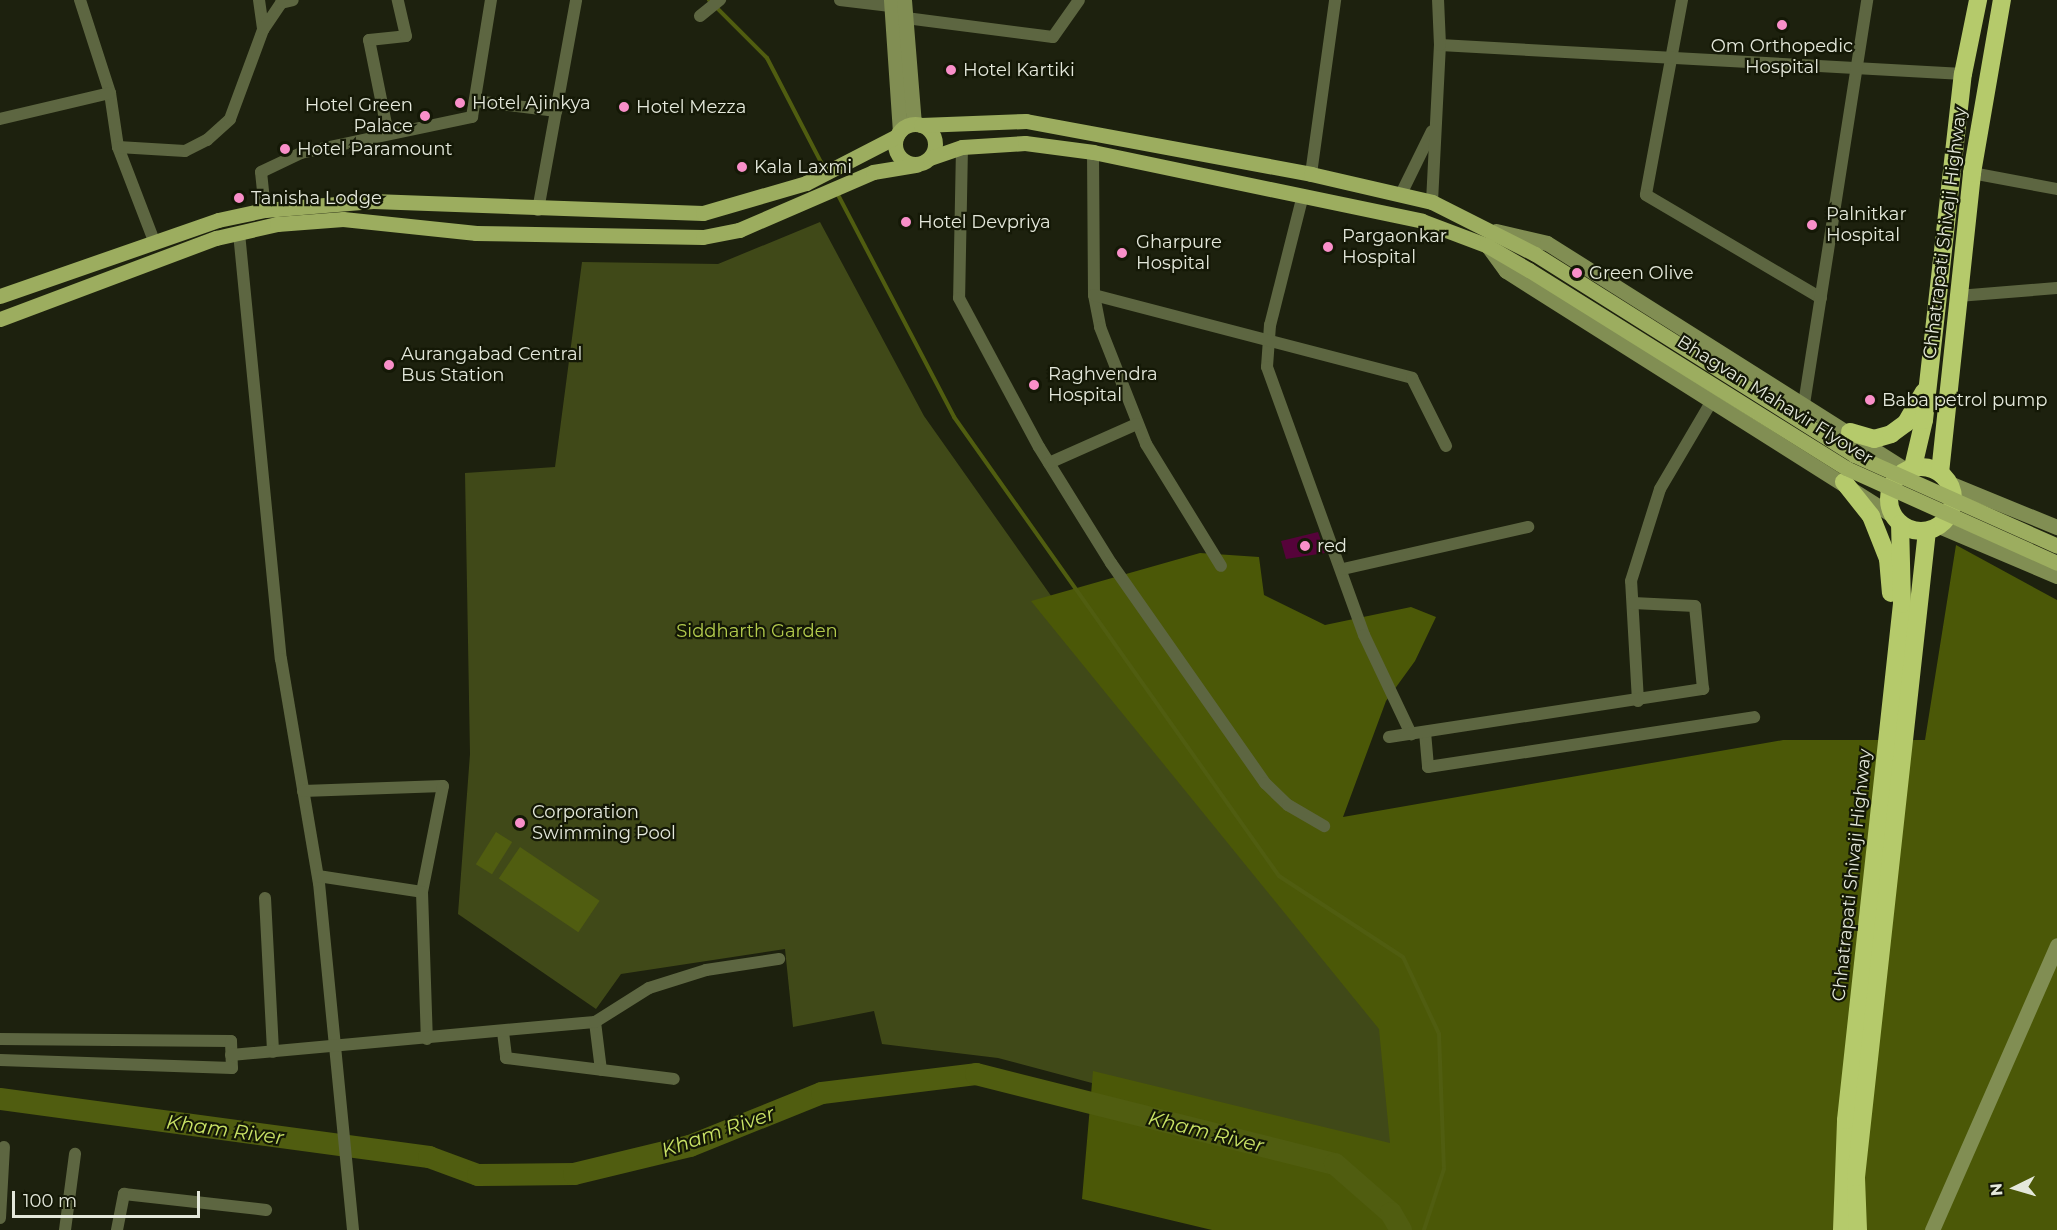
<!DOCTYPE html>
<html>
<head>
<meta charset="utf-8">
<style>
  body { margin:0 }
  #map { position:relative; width:2057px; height:1230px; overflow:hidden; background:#1d210e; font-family:Montserrat,sans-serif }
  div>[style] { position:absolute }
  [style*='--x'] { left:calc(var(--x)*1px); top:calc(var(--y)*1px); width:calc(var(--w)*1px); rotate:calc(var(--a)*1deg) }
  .green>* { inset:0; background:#404918 }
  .forest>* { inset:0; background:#4b5807 }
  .water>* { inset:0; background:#505d10; transform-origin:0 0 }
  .stream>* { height:4px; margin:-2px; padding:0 2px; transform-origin:2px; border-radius:2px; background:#505d10 }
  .river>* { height:22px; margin:-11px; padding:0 11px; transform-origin:11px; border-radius:11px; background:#505d10 }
  .building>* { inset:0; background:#56033a }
  .street>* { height:12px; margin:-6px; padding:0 6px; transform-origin:6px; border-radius:6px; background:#5d6641 }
  .secondary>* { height:15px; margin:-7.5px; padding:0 7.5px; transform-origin:7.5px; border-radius:7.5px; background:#818e53 }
  .primary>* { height:15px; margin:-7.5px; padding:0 7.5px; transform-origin:7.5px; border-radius:7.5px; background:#9cad5f }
  .primary>.ring { margin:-7.5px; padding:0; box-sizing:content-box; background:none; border:15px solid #9cad5f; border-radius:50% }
  .highway>* { height:18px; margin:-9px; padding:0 9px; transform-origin:9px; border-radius:9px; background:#b5ca6b }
  .highway>.ring { margin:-9px; padding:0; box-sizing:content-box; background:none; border:18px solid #b5ca6b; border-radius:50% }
  .primary-bridge>* { height:15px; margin:-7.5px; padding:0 7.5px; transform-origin:7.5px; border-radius:7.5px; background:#9cad5f }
  .dots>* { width:16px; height:16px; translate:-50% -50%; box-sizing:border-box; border:3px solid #141806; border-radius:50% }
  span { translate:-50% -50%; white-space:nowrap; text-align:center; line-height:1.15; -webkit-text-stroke:4.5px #141806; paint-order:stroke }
  .poi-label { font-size:18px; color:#e4e8db }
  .left { translate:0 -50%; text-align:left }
  .right { translate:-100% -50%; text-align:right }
  .street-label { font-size:18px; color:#e4e8db }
  .park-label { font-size:18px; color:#b3cb4d }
  .water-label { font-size:20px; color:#cae366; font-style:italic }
  .north { position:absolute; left:1985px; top:1158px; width:60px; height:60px; -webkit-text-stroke:4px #141806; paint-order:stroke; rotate:265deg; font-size:16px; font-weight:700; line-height:24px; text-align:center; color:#e4e8db }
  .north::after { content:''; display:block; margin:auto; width:21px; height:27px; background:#e4e8db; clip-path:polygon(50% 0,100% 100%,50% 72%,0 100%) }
  .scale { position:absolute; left:12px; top:1191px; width:188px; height:27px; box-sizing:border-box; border:3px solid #e4e8db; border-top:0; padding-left:8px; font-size:18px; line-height:21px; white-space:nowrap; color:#e4e8db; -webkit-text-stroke:4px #141806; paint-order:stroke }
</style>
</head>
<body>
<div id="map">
  <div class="green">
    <i style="clip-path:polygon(820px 222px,924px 416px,1143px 726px,1401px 1022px,1412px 1176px,1257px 1127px,998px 1058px,882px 1044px,874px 1011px,793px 1027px,785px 949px,621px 974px,596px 1009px,458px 914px,470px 754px,465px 473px,555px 467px,582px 262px,718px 264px)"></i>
  </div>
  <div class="forest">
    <i style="clip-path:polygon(1956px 545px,2057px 600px,2057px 1230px,1212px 1230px,1082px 1199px,1093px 1071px,1390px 1143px,1379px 1029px,1031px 601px,1200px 553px,1259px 557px,1264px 595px,1325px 625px,1411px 607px,1436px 617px,1415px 661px,1386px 701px,1343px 817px,1783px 740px,1925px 740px)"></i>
  </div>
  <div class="water">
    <i style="left:496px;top:832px;width:19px;height:38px;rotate:32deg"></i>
    <i style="left:520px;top:847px;width:96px;height:38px;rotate:34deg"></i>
  </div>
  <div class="stream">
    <i style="--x:709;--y:0;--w:82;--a:45"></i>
    <i style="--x:767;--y:58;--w:124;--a:62.6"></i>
    <i style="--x:836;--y:191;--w:255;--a:62.4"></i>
    <i style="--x:954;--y:417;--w:562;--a:54.7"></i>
    <i style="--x:1279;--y:876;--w:148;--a:33.2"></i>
    <i style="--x:1403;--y:957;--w:85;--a:64.9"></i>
    <i style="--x:1439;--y:1034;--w:135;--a:87.9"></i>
    <i style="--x:1444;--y:1169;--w:64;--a:108.2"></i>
  </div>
  <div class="river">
    <i style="--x:0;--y:1099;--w:433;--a:7.7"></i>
    <i style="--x:429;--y:1157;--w:52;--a:20.2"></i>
    <i style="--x:478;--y:1175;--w:96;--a:-0.6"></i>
    <i style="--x:574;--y:1174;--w:119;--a:-13.6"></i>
    <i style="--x:690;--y:1146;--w:142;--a:-21.9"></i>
    <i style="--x:822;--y:1093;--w:155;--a:-7"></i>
    <i style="--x:976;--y:1074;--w:370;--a:14.1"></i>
    <i style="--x:1335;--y:1164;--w:74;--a:41.2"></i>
    <i style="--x:1391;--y:1213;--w:20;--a:60"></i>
  </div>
  <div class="building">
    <i style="clip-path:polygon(1318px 532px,1325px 553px,1286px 559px,1281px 541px)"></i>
  </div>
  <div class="street">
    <i style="--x:80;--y:0;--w:98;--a:72.1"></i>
    <i style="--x:110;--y:93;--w:55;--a:81.6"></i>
    <i style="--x:118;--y:147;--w:101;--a:69"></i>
    <i style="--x:259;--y:0;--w:30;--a:82"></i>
    <i style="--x:840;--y:0;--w:59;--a:6.8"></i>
    <i style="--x:1682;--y:0;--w:198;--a:100.5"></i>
    <i style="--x:1646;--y:195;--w:203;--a:30.5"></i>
    <i style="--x:700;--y:16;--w:26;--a:-39"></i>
    <i style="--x:906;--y:18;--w:148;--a:7.4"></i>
    <i style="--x:1053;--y:37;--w:45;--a:-54.9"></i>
    <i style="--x:1440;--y:45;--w:524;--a:3.17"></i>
    <i style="--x:475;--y:101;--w:82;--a:7"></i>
    <i style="--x:0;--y:119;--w:113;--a:-13.3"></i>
    <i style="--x:388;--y:134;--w:96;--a:-101.4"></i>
    <i style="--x:369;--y:40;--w:37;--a:-6"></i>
    <i style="--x:406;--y:36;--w:37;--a:-103"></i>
    <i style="--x:118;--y:147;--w:67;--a:3.4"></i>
    <i style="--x:185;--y:151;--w:25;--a:-27"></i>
    <i style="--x:207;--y:140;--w:31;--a:-42"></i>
    <i style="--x:230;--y:119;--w:95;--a:-69.7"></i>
    <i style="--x:263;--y:30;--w:32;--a:-56"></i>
    <i style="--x:281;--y:3;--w:12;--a:-14"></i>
    <i style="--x:962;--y:147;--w:151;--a:91.1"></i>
    <i style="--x:959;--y:298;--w:169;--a:61.8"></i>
    <i style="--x:1039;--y:447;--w:137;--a:58.2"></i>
    <i style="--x:1111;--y:563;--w:269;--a:55"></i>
    <i style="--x:1265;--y:783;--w:32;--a:44"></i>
    <i style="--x:1288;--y:805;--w:42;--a:30.3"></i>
    <i style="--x:1093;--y:152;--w:143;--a:89.6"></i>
    <i style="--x:1094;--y:295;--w:33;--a:79"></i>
    <i style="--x:1100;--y:327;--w:126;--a:68.5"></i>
    <i style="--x:1146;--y:444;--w:143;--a:58.4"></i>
    <i style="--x:1972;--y:173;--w:86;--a:10.7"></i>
    <i style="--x:1311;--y:174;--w:176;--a:-82.1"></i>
    <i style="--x:1401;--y:194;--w:70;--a:-63.8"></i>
    <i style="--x:1303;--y:195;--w:134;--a:104.2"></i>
    <i style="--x:1270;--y:325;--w:42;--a:94.1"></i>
    <i style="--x:1267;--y:367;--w:285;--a:70.1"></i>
    <i style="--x:1364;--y:635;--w:110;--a:64.6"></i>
    <i style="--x:1432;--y:202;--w:157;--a:-87.1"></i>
    <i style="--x:1440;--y:45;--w:45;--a:-92.5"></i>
    <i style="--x:265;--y:210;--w:38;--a:-96"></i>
    <i style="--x:261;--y:172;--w:44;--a:-25.4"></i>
    <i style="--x:301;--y:153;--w:175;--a:-11.9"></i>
    <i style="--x:472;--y:117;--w:119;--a:-80.8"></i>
    <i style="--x:538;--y:210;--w:213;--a:-79.7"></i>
    <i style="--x:239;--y:233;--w:428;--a:84.4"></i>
    <i style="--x:281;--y:659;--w:227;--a:80.4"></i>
    <i style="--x:319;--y:883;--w:349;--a:84.4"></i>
    <i style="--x:1094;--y:295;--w:329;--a:14.6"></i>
    <i style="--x:1412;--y:378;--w:76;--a:63.4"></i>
    <i style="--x:1958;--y:296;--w:99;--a:-4.6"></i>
    <i style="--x:1804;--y:404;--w:409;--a:-81.1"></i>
    <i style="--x:1049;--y:463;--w:96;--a:-23.9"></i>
    <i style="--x:1343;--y:569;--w:190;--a:-12.8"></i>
    <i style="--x:1638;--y:701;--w:120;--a:-93.3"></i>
    <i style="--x:1631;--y:581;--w:96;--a:-72.5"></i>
    <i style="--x:1660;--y:489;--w:104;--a:-59.5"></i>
    <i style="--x:1425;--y:732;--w:35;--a:85"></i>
    <i style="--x:1428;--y:767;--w:330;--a:-8.7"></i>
    <i style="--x:1389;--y:737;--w:318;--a:-8.7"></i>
    <i style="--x:1703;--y:689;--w:83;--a:-95.5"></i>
    <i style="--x:1695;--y:606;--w:62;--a:-177.2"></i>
    <i style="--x:303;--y:791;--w:140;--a:-2"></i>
    <i style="--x:443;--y:786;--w:108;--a:101.2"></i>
    <i style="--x:318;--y:876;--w:105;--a:8.7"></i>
    <i style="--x:422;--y:892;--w:147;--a:88.1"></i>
    <i style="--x:265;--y:898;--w:154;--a:87"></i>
    <i style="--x:595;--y:1022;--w:48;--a:82.9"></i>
    <i style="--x:503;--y:1032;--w:26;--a:83"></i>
    <i style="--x:506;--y:1058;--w:169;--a:7.1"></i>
    <i style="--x:0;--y:1039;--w:231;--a:0.5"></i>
    <i style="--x:231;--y:1041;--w:27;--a:88"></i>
    <i style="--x:232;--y:1068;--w:232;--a:-178"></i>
    <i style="--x:231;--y:1055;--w:365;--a:-5.2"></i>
    <i style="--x:595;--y:1022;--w:64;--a:-32.2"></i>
    <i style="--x:649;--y:988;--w:60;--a:-17.5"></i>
    <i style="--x:706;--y:970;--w:74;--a:-8.6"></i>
    <i style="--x:0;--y:1218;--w:71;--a:-86.8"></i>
    <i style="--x:65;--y:1230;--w:77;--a:-82.5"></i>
    <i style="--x:117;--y:1230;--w:37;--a:-79"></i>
    <i style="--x:124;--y:1194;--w:143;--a:6.4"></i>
  </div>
  <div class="secondary">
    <i style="--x:891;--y:0;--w:131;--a:86.1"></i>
    <i style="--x:904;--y:0;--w:124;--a:85.4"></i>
    <i style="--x:1496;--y:231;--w:52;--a:13.2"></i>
    <i style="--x:1547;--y:243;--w:425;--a:32.3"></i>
    <i style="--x:1487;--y:245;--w:32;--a:54"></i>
    <i style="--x:1506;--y:271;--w:457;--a:32.3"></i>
    <i style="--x:1949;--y:483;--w:117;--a:22.2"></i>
    <i style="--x:1939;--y:526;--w:128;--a:23"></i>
    <i style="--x:1932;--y:1230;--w:311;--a:-66.3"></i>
  </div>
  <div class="primary">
    <i class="ring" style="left:895px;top:124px;width:25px;height:25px"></i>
    <i style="--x:921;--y:125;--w:105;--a:-2.2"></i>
    <i style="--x:1026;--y:121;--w:290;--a:10.5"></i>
    <i style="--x:1311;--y:174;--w:124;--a:13"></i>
    <i style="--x:1432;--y:202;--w:115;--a:26.8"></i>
    <i style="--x:930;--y:158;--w:34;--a:-19"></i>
    <i style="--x:962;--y:147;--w:63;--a:-3.6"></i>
    <i style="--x:1025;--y:143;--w:69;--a:7.5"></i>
    <i style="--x:1093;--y:152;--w:336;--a:11.8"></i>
    <i style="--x:1422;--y:221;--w:68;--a:20.6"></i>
    <i style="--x:1486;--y:245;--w:50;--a:30.2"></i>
    <i style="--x:0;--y:296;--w:231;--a:-19.2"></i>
    <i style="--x:218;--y:220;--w:48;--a:-12"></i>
    <i style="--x:265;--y:210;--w:108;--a:-4.8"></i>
    <i style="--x:373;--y:201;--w:330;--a:2.1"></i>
    <i style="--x:703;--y:213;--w:107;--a:-16.2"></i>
    <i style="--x:806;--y:183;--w:102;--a:-27.3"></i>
    <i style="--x:0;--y:319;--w:231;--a:-20.6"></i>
    <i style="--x:216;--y:238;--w:63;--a:-12.9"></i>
    <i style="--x:277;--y:224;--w:66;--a:-4.3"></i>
    <i style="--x:343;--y:219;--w:134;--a:6"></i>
    <i style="--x:476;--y:233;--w:227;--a:1"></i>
    <i style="--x:703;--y:237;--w:37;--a:-11"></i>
    <i style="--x:739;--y:230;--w:146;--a:-23.4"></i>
    <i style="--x:873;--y:172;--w:44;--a:-9.2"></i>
  </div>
  <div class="highway">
    <i style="--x:1850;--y:432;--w:25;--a:16"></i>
    <i style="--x:1874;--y:439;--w:18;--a:-16"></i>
    <i style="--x:1891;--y:434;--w:19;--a:-36"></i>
    <i style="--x:1906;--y:423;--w:36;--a:-60"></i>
    <i class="ring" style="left:1889px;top:467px;width:46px;height:46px"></i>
    <i style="--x:1913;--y:467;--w:48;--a:-76.8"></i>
    <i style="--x:1924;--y:420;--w:348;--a:-83.6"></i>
    <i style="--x:1963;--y:74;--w:76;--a:-78.5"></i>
    <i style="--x:1940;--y:473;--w:302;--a:-83.9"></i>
    <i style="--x:1972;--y:173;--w:176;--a:-80.2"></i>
    <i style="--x:1844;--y:482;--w:43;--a:51.5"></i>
    <i style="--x:1871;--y:516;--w:46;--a:68.4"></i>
    <i style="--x:1888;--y:559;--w:34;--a:85"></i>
    <i style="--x:1842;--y:1230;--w:110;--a:-87.9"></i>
    <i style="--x:1846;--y:1120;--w:519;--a:-83.81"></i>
    <i style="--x:1902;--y:604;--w:80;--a:-91.4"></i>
    <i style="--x:1858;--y:1230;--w:53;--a:-92.2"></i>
    <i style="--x:1856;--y:1177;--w:650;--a:-83.73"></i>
  </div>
  <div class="primary-bridge">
    <i style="--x:1535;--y:254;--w:377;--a:32.2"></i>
    <i style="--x:1854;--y:455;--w:222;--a:24.1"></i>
    <i style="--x:1529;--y:270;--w:374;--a:32"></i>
    <i style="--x:1846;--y:468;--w:231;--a:24.2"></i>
  </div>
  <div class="dots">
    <i style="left:1782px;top:25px;background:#f98fc9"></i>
    <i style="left:951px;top:70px;background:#f98fc9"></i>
    <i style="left:460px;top:103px;background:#f98fc9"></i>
    <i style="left:624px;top:107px;background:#f98fc9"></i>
    <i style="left:425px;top:116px;background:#f98fc9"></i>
    <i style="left:285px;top:149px;background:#f98fc9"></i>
    <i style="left:742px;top:167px;background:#f98fc9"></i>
    <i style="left:239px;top:198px;background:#f98fc9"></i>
    <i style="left:906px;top:222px;background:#f98fc9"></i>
    <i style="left:1812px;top:225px;background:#f98fc9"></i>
    <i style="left:1328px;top:247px;background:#f98fc9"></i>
    <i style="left:1122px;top:253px;background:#f98fc9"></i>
    <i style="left:1577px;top:273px;background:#f98fc9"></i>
    <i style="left:389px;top:365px;background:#f98fc9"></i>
    <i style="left:1034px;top:385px;background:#f98fc9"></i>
    <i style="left:1870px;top:400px;background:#f98fc9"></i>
    <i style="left:1305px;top:546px;background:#f98fc9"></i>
    <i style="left:520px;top:823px;background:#f98fc9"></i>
  </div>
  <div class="poi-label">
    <span style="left:1782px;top:57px">Om Orthopedic<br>Hospital</span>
    <span class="left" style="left:963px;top:70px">Hotel Kartiki</span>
    <span class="left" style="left:472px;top:103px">Hotel Ajinkya</span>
    <span class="right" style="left:413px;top:116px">Hotel Green<br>Palace</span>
    <span class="left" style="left:636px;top:107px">Hotel Mezza</span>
    <span class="left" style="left:297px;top:149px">Hotel Paramount</span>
    <span class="left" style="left:754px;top:167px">Kala Laxmi</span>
    <span class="left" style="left:251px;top:198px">Tanisha Lodge</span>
    <span class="left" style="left:1826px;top:225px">Palnitkar<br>Hospital</span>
    <span class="left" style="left:918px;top:222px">Hotel Devpriya</span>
    <span class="left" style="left:1342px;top:247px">Pargaonkar<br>Hospital</span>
    <span class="left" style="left:1136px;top:253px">Gharpure<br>Hospital</span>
    <span class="left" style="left:1589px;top:273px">Green Olive</span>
    <span class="left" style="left:401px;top:365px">Aurangabad Central<br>Bus Station</span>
    <span class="left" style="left:1048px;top:385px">Raghvendra<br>Hospital</span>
    <span class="left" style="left:1882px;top:400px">Baba petrol pump</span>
    <span class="left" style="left:1317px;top:546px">red</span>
    <span class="left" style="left:532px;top:823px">Corporation<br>Swimming Pool</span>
  </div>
  <div class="street-label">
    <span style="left:1945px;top:233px;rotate:-83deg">Chhatrapati Shivaji Highway</span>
    <span style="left:1775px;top:400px;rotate:32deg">Bhagvan Mahavir Flyover</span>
    <span style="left:1852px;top:875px;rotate:-84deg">Chhatrapati Shivaji Highway</span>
  </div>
  <div class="park-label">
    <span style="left:757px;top:631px">Siddharth Garden</span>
  </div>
  <div class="water-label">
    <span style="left:225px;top:1130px;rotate:8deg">Kham River</span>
    <span style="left:718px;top:1132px;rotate:-19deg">Kham River</span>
    <span style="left:1206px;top:1132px;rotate:14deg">Kham River</span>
  </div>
  <div class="north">N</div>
  <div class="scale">100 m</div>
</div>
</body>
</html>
